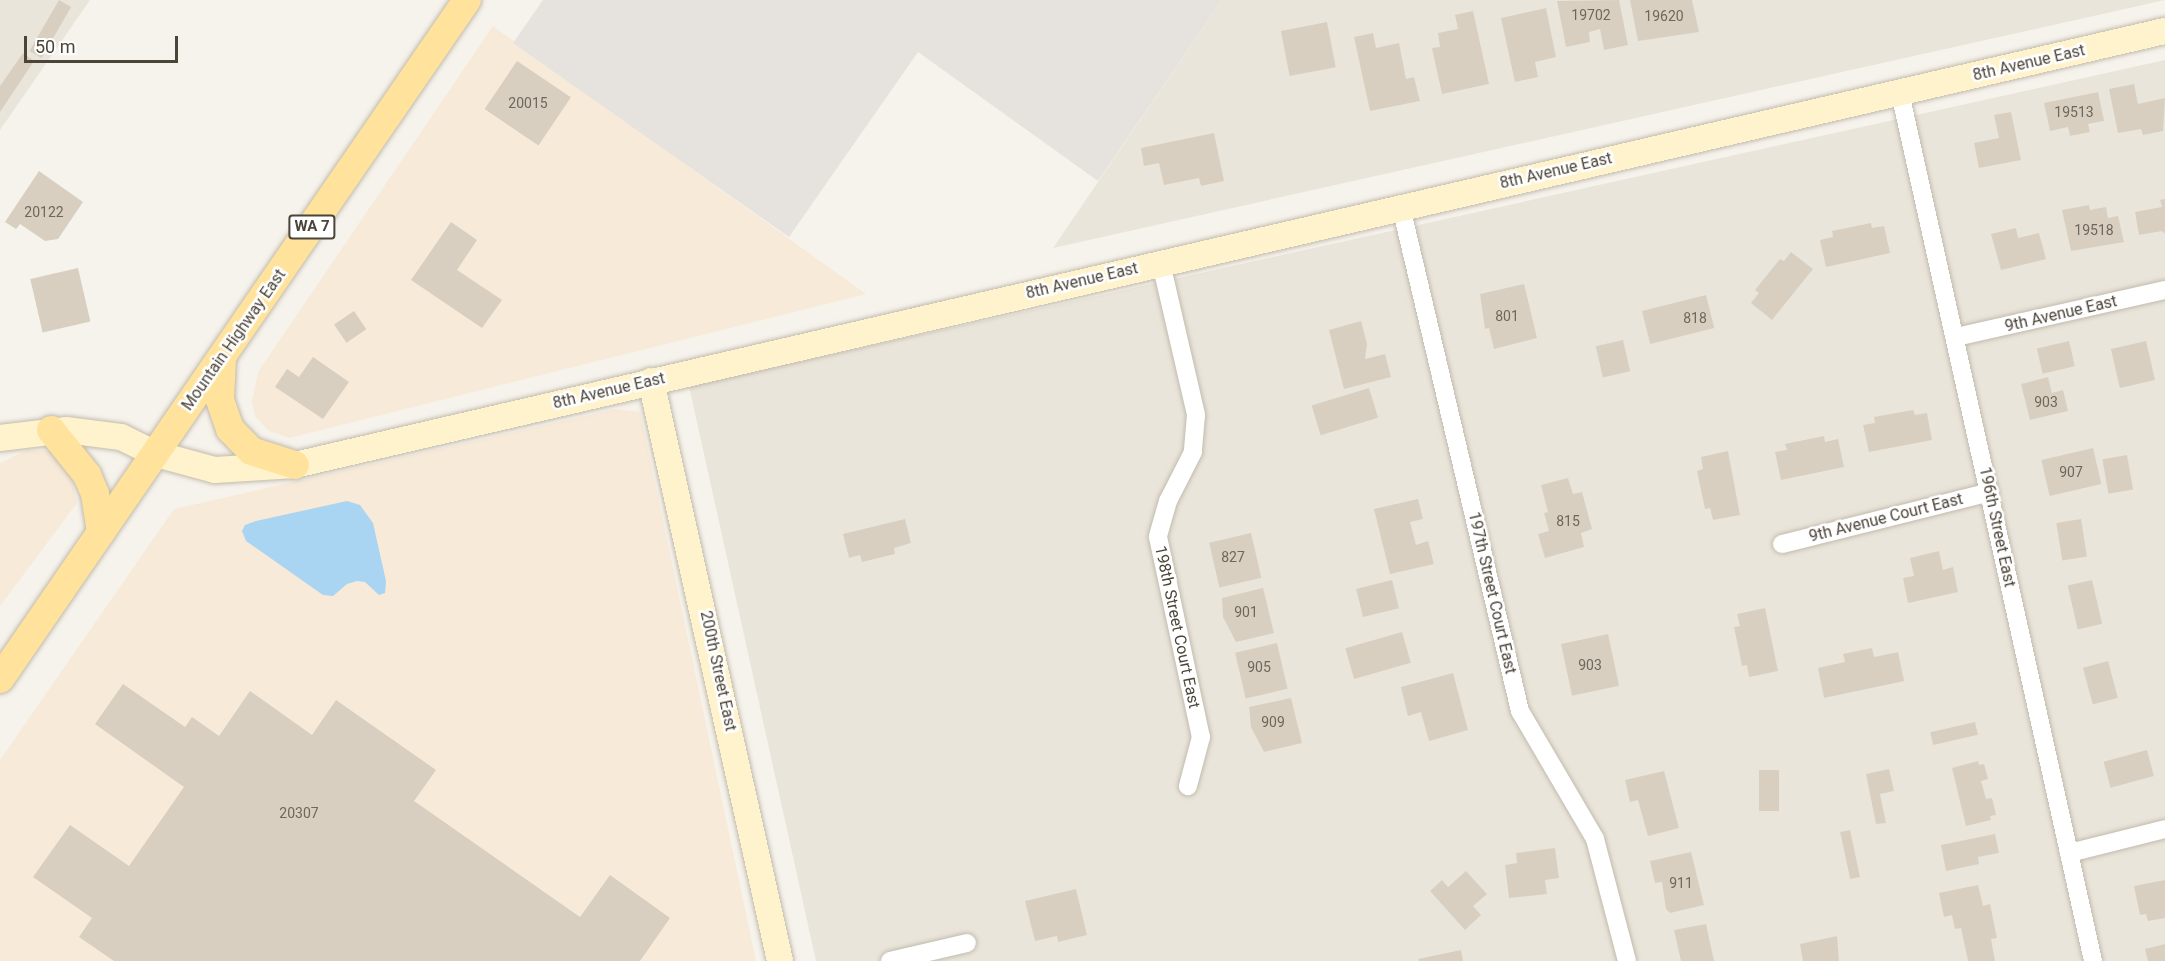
<!DOCTYPE html>
<html>
<head>
<meta charset="utf-8">
<style>
  body { margin:0 }
  #map { position:relative; width:2165px; height:961px; overflow:hidden; background:#f6f3ec; font-family:Roboto,sans-serif }
  div>[style] { position:absolute }
  [style*='--x'] { left:calc(var(--x)*1px); top:calc(var(--y)*1px); width:calc(var(--w)*1px); rotate:calc(var(--a)*1deg) }
  .residential>* { inset:0; background:#eae5da }
  .commercial>* { inset:0; background:#f7ead8 }
  .industrial>* { inset:0; background:#e6e2dd }
  .water>* { inset:0; background:#a9d4f2 }
  .building>* { inset:0; background:#d8cfc1; transform-origin:0 0 }
  .roads { filter:drop-shadow(0 0 2px #c2bbae) drop-shadow(0 0 2px #c2bbae) }
  .street>* { height:18px; margin:-9px; padding:0 9px; transform-origin:9px; border-radius:9px; background:#fff }
  .secondary>* { height:26px; margin:-13px; padding:0 13px; transform-origin:13px; border-radius:13px; background:#fff3cd }
  .primary>* { height:28px; margin:-14px; padding:0 14px; transform-origin:14px; border-radius:14px; background:#ffe39c }
  span { translate:-50% -50%; white-space:nowrap; text-align:center; line-height:1.15; -webkit-text-stroke:5px #fff; paint-order:stroke }
  .number-label { font-size:14px; color:#6e675b }
  .number-label span { -webkit-text-stroke-width:0 }
  .shield-label span { padding:2px 4px; background:#fff; border:2px solid; border-radius:4px; -webkit-text-stroke-width:0 }
  .shield-label { font-size:15px; color:#4b4439; font-weight:700 }
  .street-label { font-size:16px; color:#4b4439 }
  .scale { position:absolute; left:24px; top:36px; width:154px; height:27px; box-sizing:border-box; border:3px solid #4b4439; border-top:0; padding-left:8px; font-size:18px; line-height:21px; white-space:nowrap; color:#4b4439; -webkit-text-stroke:4px #fff; paint-order:stroke }
</style>
</head>
<body>
<div id="map">
  <div class="residential">
    <i style="clip-path:polygon(0 0,90px 0,0 130px)"></i>
    <i style="clip-path:polygon(1222px 0,2165px 0,1053px 248px)"></i>
    <i style="clip-path:polygon(2165px 60px,2165px 961px,816px 961px,689px 386px)"></i>
  </div>
  <div class="commercial">
    <i style="clip-path:polygon(493px 26px,866px 294px,289px 438px,269px 431px,255px 416px,252px 402px,258px 372px)"></i>
    <i style="clip-path:polygon(615px 409px,640px 412px,756px 961px,0 961px,0 760px,174px 509px)"></i>
    <i style="clip-path:polygon(27px 450px,50px 451px,70px 470px,77px 503px,0 606px,0 463px)"></i>
  </div>
  <div class="industrial">
    <i style="clip-path:polygon(543px 0,1222px 0,1098px 181px,918px 52px,789px 237px,513px 43px)"></i>
  </div>
  <div class="water">
    <i style="clip-path:polygon(347px 501px,360px 505px,373px 523px,386px 581px,385px 593px,379px 595px,365px 582px,357px 581px,347px 584px,333px 596px,323px 595px,246px 541px,242px 531px,245px 525px,256px 521px)"></i>
  </div>
  <div class="building">
    <i style="left:59px;top:0;width:14px;height:59px;rotate:30deg"></i>
    <i style="clip-path:polygon(1619px 0,1628px 45px,1604px 50px,1600px 29px,1589px 32px,1590px 42px,1566px 47px,1557px 1px)"></i>
    <i style="clip-path:polygon(1630px 0,1692px 0,1699px 32px,1638px 41px)"></i>
    <i style="clip-path:polygon(1546px 8px,1556px 57px,1535px 62px,1538px 77px,1515px 82px,1501px 18px)"></i>
    <i style="clip-path:polygon(1473px 11px,1489px 84px,1442px 94px,1432px 48px,1440px 47px,1438px 33px,1458px 29px,1455px 15px)"></i>
    <i style="left:1327px;top:22px;width:46px;height:47px;rotate:79deg"></i>
    <i style="clip-path:polygon(1373px 33px,1376px 48px,1399px 43px,1406px 79px,1414px 77px,1420px 101px,1370px 111px,1354px 37px)"></i>
    <i style="clip-path:polygon(23px 53px,34px 61px,0 112px,0 86px)"></i>
    <i style="left:517px;top:61px;width:65px;height:58px;rotate:34deg"></i>
    <i style="clip-path:polygon(2134px 84px,2138px 104px,2165px 98px,2163px 131px,2143px 135px,2141px 129px,2118px 133px,2109px 89px)"></i>
    <i style="clip-path:polygon(2098px 92px,2104px 121px,2088px 124px,2090px 132px,2070px 136px,2068px 127px,2050px 131px,2044px 103px)"></i>
    <i style="clip-path:polygon(2011px 112px,2021px 160px,1979px 168px,1974px 143px,1999px 138px,1994px 115px)"></i>
    <i style="clip-path:polygon(1214px 133px,1224px 181px,1201px 186px,1199px 178px,1164px 185px,1159px 163px,1144px 166px,1141px 148px)"></i>
    <i style="clip-path:polygon(39px 171px,83px 202px,58px 239px,45px 241px,20px 224px,16px 229px,5px 222px)"></i>
    <i style="clip-path:polygon(2165px 199px,2165px 234px,2162px 231px,2139px 235px,2135px 212px,2162px 207px,2160px 200px)"></i>
    <i style="clip-path:polygon(2089px 205px,2090px 210px,2106px 207px,2108px 218px,2118px 216px,2124px 242px,2071px 251px,2062px 210px)"></i>
    <i style="clip-path:polygon(451px 222px,477px 240px,457px 270px,502px 300px,482px 328px,411px 280px)"></i>
    <i style="clip-path:polygon(1871px 223px,1872px 228px,1884px 226px,1890px 253px,1826px 267px,1820px 240px,1833px 237px,1832px 231px)"></i>
    <i style="clip-path:polygon(2016px 228px,2018px 238px,2039px 233px,2046px 259px,2001px 270px,1991px 234px)"></i>
    <i style="clip-path:polygon(1791px 252px,1813px 269px,1772px 320px,1751px 303px,1759px 293px,1755px 290px,1780px 259px,1784px 261px)"></i>
    <i style="left:78px;top:268px;width:55px;height:49px;rotate:77deg"></i>
    <i style="clip-path:polygon(1524px 284px,1537px 338px,1494px 349px,1489px 328px,1485px 329px,1480px 294px)"></i>
    <i style="left:1706px;top:295px;width:34px;height:66px;rotate:76deg"></i>
    <i style="left:354px;top:311px;width:22px;height:24px;rotate:56deg"></i>
    <i style="clip-path:polygon(1361px 321px,1367px 344px,1365px 359px,1385px 354px,1391px 377px,1344px 389px,1329px 330px)"></i>
    <i style="left:1623px;top:340px;width:32px;height:28px;rotate:77deg"></i>
    <i style="left:2069px;top:341px;width:26px;height:33px;rotate:77deg"></i>
    <i style="left:2146px;top:341px;width:40px;height:36px;rotate:77deg"></i>
    <i style="clip-path:polygon(313px 357px,349px 382px,323px 419px,275px 387px,287px 369px,299px 377px)"></i>
    <i style="clip-path:polygon(2048px 377px,2052px 393px,2063px 390px,2068px 411px,2030px 420px,2021px 384px)"></i>
    <i style="left:1369px;top:388px;width:31px;height:60px;rotate:73deg"></i>
    <i style="clip-path:polygon(1913px 410px,1915px 415px,1927px 413px,1932px 440px,1869px 452px,1863px 425px,1875px 423px,1874px 417px)"></i>
    <i style="clip-path:polygon(1824px 436px,1825px 442px,1838px 439px,1844px 467px,1781px 480px,1775px 452px,1787px 450px,1785px 444px)"></i>
    <i style="left:2093px;top:448px;width:37px;height:53px;rotate:77deg"></i>
    <i style="clip-path:polygon(1728px 451px,1740px 515px,1713px 520px,1710px 508px,1705px 509px,1697px 471px,1703px 469px,1701px 457px)"></i>
    <i style="left:2127px;top:455px;width:35px;height:25px;rotate:80deg"></i>
    <i style="clip-path:polygon(1568px 478px,1573px 494px,1582px 492px,1592px 529px,1581px 533px,1584px 547px,1545px 558px,1538px 534px,1549px 531px,1544px 513px,1548px 512px,1541px 485px)"></i>
    <i style="clip-path:polygon(1418px 499px,1423px 519px,1410px 522px,1416px 545px,1428px 541px,1434px 564px,1390px 574px,1374px 509px)"></i>
    <i style="clip-path:polygon(905px 519px,911px 543px,894px 548px,895px 554px,862px 562px,860px 555px,849px 558px,843px 534px)"></i>
    <i style="left:2081px;top:519px;width:38px;height:25px;rotate:81deg"></i>
    <i style="left:1251px;top:533px;width:46px;height:43px;rotate:77deg"></i>
    <i style="clip-path:polygon(1939px 551px,1943px 570px,1953px 567px,1958px 592px,1908px 603px,1903px 578px,1914px 576px,1910px 558px)"></i>
    <i style="left:1392px;top:580px;width:29px;height:37px;rotate:76deg"></i>
    <i style="left:2092px;top:580px;width:45px;height:25px;rotate:77deg"></i>
    <i style="clip-path:polygon(1263px 588px,1274px 633px,1236px 642px,1223px 617px,1222px 598px)"></i>
    <i style="clip-path:polygon(1765px 608px,1778px 671px,1749px 677px,1747px 665px,1742px 666px,1734px 627px,1740px 626px,1737px 614px)"></i>
    <i style="left:1402px;top:632px;width:32px;height:59px;rotate:74deg"></i>
    <i style="left:1608px;top:634px;width:53px;height:48px;rotate:78deg"></i>
    <i style="left:1277px;top:643px;width:47px;height:43px;rotate:77deg"></i>
    <i style="clip-path:polygon(1872px 648px,1874px 657px,1898px 652px,1904px 681px,1824px 698px,1818px 668px,1845px 662px,1843px 654px)"></i>
    <i style="left:2108px;top:661px;width:38px;height:26px;rotate:75deg"></i>
    <i style="clip-path:polygon(1453px 673px,1468px 730px,1429px 741px,1421px 712px,1408px 716px,1401px 687px)"></i>
    <i style="clip-path:polygon(123px 684px,185px 727px,192px 717px,219px 736px,250px 691px,312px 735px,336px 700px,436px 770px,414px 801px,580px 917px,610px 875px,670px 918px,640px 961px,114px 961px,79px 937px,92px 918px,33px 877px,70px 825px,129px 866px,184px 787px,95px 724px)"></i>
    <i style="clip-path:polygon(1291px 698px,1302px 743px,1264px 752px,1251px 727px,1249px 707px)"></i>
    <i style="left:1975px;top:722px;width:13px;height:46px;rotate:77deg"></i>
    <i style="left:2147px;top:750px;width:27px;height:45px;rotate:75deg"></i>
    <i style="clip-path:polygon(1978px 761px,1979px 765px,1984px 764px,1988px 779px,1981px 781px,1986px 799px,1992px 798px,1996px 815px,1990px 816px,1991px 820px,1966px 826px,1952px 768px)"></i>
    <i style="clip-path:polygon(1889px 769px,1894px 791px,1880px 794px,1886px 823px,1876px 824px,1866px 774px)"></i>
    <i style="left:1759px;top:770px;width:20px;height:41px"></i>
    <i style="clip-path:polygon(1664px 771px,1679px 828px,1648px 836px,1638px 800px,1630px 802px,1625px 780px)"></i>
    <i style="left:1850px;top:830px;width:48px;height:10px;rotate:78deg"></i>
    <i style="clip-path:polygon(1995px 834px,1999px 853px,1978px 857px,1979px 864px,1946px 871px,1941px 845px)"></i>
    <i style="clip-path:polygon(1555px 848px,1559px 878px,1545px 880px,1547px 894px,1509px 898px,1505px 865px,1517px 863px,1516px 853px)"></i>
    <i style="clip-path:polygon(1691px 852px,1704px 905px,1670px 913px,1666px 909px,1662px 882px,1655px 883px,1650px 861px)"></i>
    <i style="clip-path:polygon(1466px 871px,1487px 894px,1473px 906px,1481px 915px,1465px 930px,1430px 891px,1442px 880px,1448px 887px)"></i>
    <i style="clip-path:polygon(2165px 880px,2165px 918px,2148px 921px,2146px 914px,2140px 915px,2134px 886px)"></i>
    <i style="clip-path:polygon(1978px 885px,1983px 906px,1990px 904px,1997px 938px,1991px 939px,1995px 961px,1968px 961px,1961px 928px,1955px 929px,1952px 915px,1944px 917px,1939px 893px)"></i>
    <i style="clip-path:polygon(1076px 889px,1087px 935px,1058px 942px,1057px 936px,1035px 941px,1025px 901px)"></i>
    <i style="clip-path:polygon(1706px 924px,1714px 961px,1681px 961px,1674px 930px)"></i>
    <i style="clip-path:polygon(1837px 936px,1839px 961px,1803px 961px,1800px 944px)"></i>
    <i style="clip-path:polygon(2165px 944px,2165px 961px,2148px 961px,2145px 949px)"></i>
    <i style="clip-path:polygon(1461px 950px,1463px 961px,1419px 961px,1418px 959px)"></i>
  </div>
  <div class="roads">
    <div class="street">
      <i style="--x:1900;--y:93;--w:889;--a:77.46"></i>
      <i style="--x:1401;--y:207;--w:518;--a:76.72"></i>
      <i style="--x:1520;--y:711;--w:148;--a:59.6"></i>
      <i style="--x:1595;--y:839;--w:126;--a:75.3"></i>
      <i style="--x:1161;--y:263;--w:156;--a:77"></i>
      <i style="--x:1196;--y:415;--w:37;--a:95"></i>
      <i style="--x:1193;--y:452;--w:55;--a:117"></i>
      <i style="--x:1168;--y:501;--w:37;--a:106"></i>
      <i style="--x:1158;--y:537;--w:205;--a:77.9"></i>
      <i style="--x:1201;--y:737;--w:51;--a:104.9"></i>
      <i style="--x:1956;--y:337;--w:214;--a:-12.7"></i>
      <i style="--x:1782;--y:544;--w:214;--a:-14"></i>
      <i style="--x:2069;--y:853;--w:99;--a:-14"></i>
      <i style="--x:890;--y:961;--w:79;--a:-13.2"></i>
    </div>
    <div class="secondary">
      <i style="--x:651;--y:381;--w:594;--a:77.46"></i>
      <i style="--x:0;--y:438;--w:66;--a:-6.9"></i>
      <i style="--x:66;--y:430;--w:55;--a:7.3"></i>
      <i style="--x:121;--y:437;--w:39;--a:26"></i>
      <i style="--x:156;--y:454;--w:61;--a:15.2"></i>
      <i style="--x:215;--y:470;--w:80;--a:-3.6"></i>
      <i style="--x:295;--y:465;--w:1920;--a:-13.07"></i>
    </div>
    <div class="primary">
      <i style="--x:222;--y:357;--w:43;--a:92.7"></i>
      <i style="--x:220;--y:400;--w:31;--a:71"></i>
      <i style="--x:230;--y:429;--w:30;--a:46"></i>
      <i style="--x:251;--y:451;--w:46;--a:17.7"></i>
      <i style="--x:51;--y:430;--w:58;--a:51.3"></i>
      <i style="--x:87;--y:475;--w:21;--a:67"></i>
      <i style="--x:95;--y:494;--w:39;--a:81"></i>
      <i style="--x:0;--y:679;--w:824;--a:-55.48"></i>
    </div>
  </div>
  <div class="number-label">
    <span style="left:1591px;top:15px">19702</span>
    <span style="left:1664px;top:16px">19620</span>
    <span style="left:528px;top:103px">20015</span>
    <span style="left:2074px;top:112px">19513</span>
    <span style="left:44px;top:212px">20122</span>
    <span style="left:2094px;top:230px">19518</span>
    <span style="left:1507px;top:316px">801</span>
    <span style="left:1695px;top:318px">818</span>
    <span style="left:2046px;top:402px">903</span>
    <span style="left:2071px;top:472px">907</span>
    <span style="left:1568px;top:521px">815</span>
    <span style="left:1233px;top:557px">827</span>
    <span style="left:1246px;top:612px">901</span>
    <span style="left:1590px;top:665px">903</span>
    <span style="left:1259px;top:667px">905</span>
    <span style="left:1273px;top:722px">909</span>
    <span style="left:299px;top:813px">20307</span>
    <span style="left:1681px;top:883px">911</span>
  </div>
  <div class="shield-label">
    <span style="left:312px;top:227px">WA 7</span>
  </div>
  <div class="street-label">
    <span style="left:2029px;top:63px;rotate:-13deg">8th Avenue East</span>
    <span style="left:1556px;top:171px;rotate:-13deg">8th Avenue East</span>
    <span style="left:1082px;top:281px;rotate:-13deg">8th Avenue East</span>
    <span style="left:2061px;top:314px;rotate:-13deg">9th Avenue East</span>
    <span style="left:234px;top:340px;rotate:-55deg">Mountain Highway East</span>
    <span style="left:609px;top:391px;rotate:-13deg">8th Avenue East</span>
    <span style="left:1886px;top:518px;rotate:-14deg">9th Avenue Court East</span>
    <span style="left:1997px;top:527px;rotate:78deg">196th Street East</span>
    <span style="left:1492px;top:593px;rotate:77deg">197th Street Court East</span>
    <span style="left:1177px;top:627px;rotate:78deg">198th Street Court East</span>
    <span style="left:718px;top:671px;rotate:78deg">200th Street East</span>
  </div>
  <div class="scale">50 m</div>
</div>
</body>
</html>
